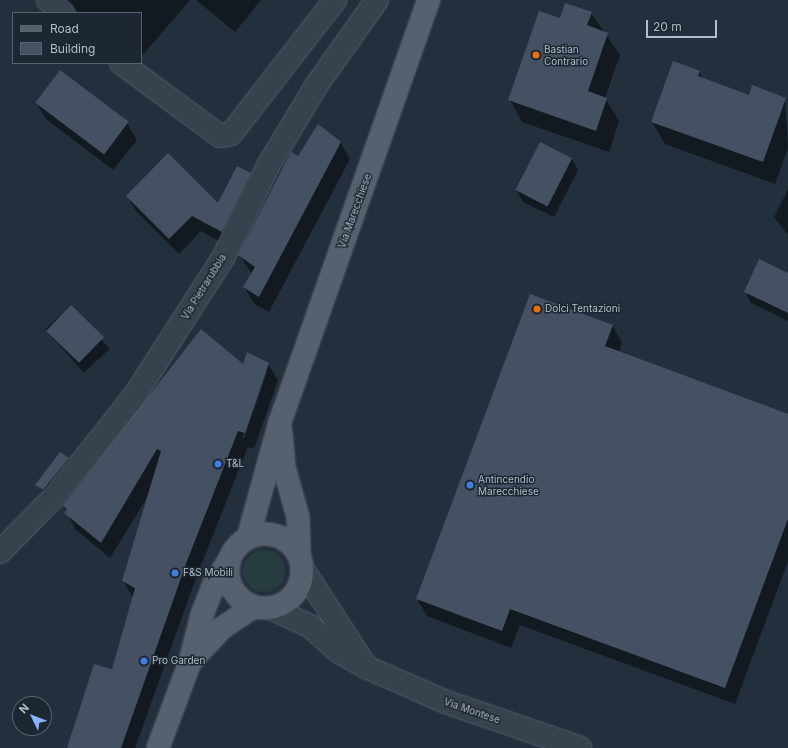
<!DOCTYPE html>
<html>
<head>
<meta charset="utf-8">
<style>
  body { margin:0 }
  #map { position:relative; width:788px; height:748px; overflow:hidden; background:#242f3e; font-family:Inter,sans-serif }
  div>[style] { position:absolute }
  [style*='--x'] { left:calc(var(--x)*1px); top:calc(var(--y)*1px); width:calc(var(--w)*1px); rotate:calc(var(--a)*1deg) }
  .green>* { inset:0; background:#263c3f }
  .round { border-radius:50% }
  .shadow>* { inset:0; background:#0007; transform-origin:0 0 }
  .building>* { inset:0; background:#455162; transform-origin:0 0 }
  .roads { filter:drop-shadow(0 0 1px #565f6c) drop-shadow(0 0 1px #565f6c) }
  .minor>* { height:22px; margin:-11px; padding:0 11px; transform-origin:11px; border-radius:11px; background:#38414e }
  .primary>* { height:22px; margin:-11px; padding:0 11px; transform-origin:11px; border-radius:11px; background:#56606e }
  .primary>.ring { margin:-11px; padding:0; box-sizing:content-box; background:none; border:22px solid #56606e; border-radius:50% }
  .dots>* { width:11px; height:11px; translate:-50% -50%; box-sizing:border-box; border:2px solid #1d2633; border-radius:50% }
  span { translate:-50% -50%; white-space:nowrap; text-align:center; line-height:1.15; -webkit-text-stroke:3px #1d2633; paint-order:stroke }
  .poi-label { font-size:10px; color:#b4bcc9 }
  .left { translate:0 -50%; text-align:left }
  .street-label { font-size:10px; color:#b4bcc9 }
  .legend { position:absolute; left:12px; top:12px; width:130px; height:52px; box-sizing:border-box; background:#1d2633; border:1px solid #59626f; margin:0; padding:5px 7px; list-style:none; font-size:12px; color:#b4bcc9 }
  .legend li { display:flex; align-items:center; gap:8px; height:20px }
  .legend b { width:20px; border:1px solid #59626f }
  .north { position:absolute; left:12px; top:696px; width:40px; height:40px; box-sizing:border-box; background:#1d2633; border:1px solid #59626f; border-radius:50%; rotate:313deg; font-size:11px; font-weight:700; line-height:16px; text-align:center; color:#b4bcc9 }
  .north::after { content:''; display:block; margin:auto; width:14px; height:18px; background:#8ab4f8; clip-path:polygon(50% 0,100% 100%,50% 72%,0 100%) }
  .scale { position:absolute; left:646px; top:20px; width:71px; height:18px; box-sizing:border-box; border:2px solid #b4bcc9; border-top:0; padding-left:5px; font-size:12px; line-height:14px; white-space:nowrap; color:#b4bcc9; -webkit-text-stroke:3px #1d2633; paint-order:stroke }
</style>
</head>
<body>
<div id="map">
  <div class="green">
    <i class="round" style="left:243px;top:550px;width:42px;height:42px"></i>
  </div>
  <div class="shadow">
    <i style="clip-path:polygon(63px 0,190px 0,141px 57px,141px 13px,78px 13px)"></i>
    <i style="clip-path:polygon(196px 0,261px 0,235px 32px)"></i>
    <i style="clip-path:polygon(591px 13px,620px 55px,605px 98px,619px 121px,609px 152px,522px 122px,510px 100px,561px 20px)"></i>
    <i style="clip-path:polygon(699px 72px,703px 79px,750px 96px,785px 98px,788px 148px,775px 184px,665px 144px,652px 122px)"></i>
    <i style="clip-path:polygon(36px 102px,127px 123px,137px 140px,113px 170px,46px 119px)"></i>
    <i style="clip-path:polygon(318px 126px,341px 143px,350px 159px,269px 312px,254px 304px,244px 287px,252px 274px,239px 255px)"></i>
    <i style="clip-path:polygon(571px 158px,578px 170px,554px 217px,523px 202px,516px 190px)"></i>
    <i style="clip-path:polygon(250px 173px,259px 189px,230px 247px,201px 231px,179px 254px,136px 211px,127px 196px,218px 205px)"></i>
    <i style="clip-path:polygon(788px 189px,788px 235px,774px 217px)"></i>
    <i style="clip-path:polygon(788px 274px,788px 321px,751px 303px,745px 291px)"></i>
    <i style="left:71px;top:306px;width:58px;height:35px;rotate:48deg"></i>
    <i style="clip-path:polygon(613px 326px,622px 343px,619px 353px,788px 415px,788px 561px,735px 704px,520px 625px,511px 648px,427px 616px,417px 599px)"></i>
    <i style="clip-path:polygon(evenodd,268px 364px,278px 380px,254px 449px,248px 447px,196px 578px,135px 748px,68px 748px,113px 670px,133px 598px,123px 581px,148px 496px,110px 558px,75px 529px,64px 506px,243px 365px,268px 364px,265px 372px,267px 372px,244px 438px,242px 438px,265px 372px)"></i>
    <i style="clip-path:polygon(68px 459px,71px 465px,46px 495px,37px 485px)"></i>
  </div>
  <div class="building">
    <i style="clip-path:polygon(565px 3px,592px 12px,587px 25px,608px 33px,588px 91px,607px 98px,596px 131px,508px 100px,539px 11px,560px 18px)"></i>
    <i style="clip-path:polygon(673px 61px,700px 71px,698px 76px,749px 95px,752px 85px,786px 98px,763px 162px,651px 122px)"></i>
    <i style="left:60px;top:70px;width:86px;height:41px;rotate:37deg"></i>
    <i style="clip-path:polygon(318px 124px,341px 142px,259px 297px,243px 287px,255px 267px,238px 255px,291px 152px,298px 156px)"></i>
    <i style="left:540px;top:142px;width:36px;height:54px;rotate:27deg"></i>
    <i style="clip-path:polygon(168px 153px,218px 203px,237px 166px,251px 173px,222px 232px,192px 216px,169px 239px,126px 196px)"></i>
    <i style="clip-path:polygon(759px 259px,788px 273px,788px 313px,744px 292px)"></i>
    <i style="clip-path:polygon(530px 294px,613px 325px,605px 346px,788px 414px,788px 519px,725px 688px,510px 609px,502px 631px,416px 599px)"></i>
    <i style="left:71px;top:305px;width:46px;height:36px;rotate:44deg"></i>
    <i style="clip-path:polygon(201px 329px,243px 364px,247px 352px,269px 363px,245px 433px,238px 431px,187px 561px,121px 748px,67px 748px,94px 664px,112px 669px,135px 588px,122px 581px,161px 451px,157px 449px,101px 543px,64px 513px,67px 509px,63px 506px)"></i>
    <i style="clip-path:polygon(60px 452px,69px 458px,43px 490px,35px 485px)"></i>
  </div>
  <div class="roads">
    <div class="minor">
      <i style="--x:48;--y:0;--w:20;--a:41"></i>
      <i style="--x:121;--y:63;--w:123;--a:36.4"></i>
      <i style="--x:220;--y:136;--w:11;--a:-10"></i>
      <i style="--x:231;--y:134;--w:170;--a:-52.2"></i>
      <i style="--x:0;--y:552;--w:78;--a:-45.5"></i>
      <i style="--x:55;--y:496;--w:129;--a:-51.6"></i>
      <i style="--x:135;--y:395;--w:163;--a:-57.3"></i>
      <i style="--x:223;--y:258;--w:102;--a:-63.9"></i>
      <i style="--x:268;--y:166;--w:93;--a:-59"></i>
      <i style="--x:316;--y:86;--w:105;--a:-54.7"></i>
      <i style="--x:302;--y:568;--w:114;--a:57.1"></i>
      <i style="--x:273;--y:609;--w:41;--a:24.7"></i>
      <i style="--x:310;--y:626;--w:38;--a:42"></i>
      <i style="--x:338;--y:651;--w:32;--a:30"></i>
      <i style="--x:366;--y:667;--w:87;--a:23.6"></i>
      <i style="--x:446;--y:702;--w:142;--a:18.9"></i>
    </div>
    <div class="primary">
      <i style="--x:281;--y:432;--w:35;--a:85"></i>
      <i style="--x:284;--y:467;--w:52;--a:74.4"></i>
      <i style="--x:298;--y:517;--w:38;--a:88"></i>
      <i class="ring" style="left:228px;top:534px;width:52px;height:52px"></i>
      <i style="--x:248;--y:538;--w:120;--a:-74.6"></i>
      <i style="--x:280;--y:422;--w:448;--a:-70.6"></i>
      <i style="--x:192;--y:660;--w:44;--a:-46.8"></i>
      <i style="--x:222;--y:628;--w:37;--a:-34"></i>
      <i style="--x:158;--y:748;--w:92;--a:-69.6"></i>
      <i style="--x:190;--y:662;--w:49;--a:-75.7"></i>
      <i style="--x:202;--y:615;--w:33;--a:-69"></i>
      <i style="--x:214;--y:584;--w:28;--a:-58"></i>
    </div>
  </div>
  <div class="dots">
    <i style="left:536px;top:55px;background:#e8710a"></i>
    <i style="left:537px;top:309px;background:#e8710a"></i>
    <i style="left:218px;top:464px;background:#3f7fe0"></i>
    <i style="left:470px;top:485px;background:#3f7fe0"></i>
    <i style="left:175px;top:573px;background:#3f7fe0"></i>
    <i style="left:144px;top:661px;background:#3f7fe0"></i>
  </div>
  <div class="poi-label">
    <span class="left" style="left:544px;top:55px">Bastian<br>Contrario</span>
    <span class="left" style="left:545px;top:309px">Dolci Tentazioni</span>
    <span class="left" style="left:226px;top:464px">T&amp;L</span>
    <span class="left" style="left:478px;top:485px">Antincendio<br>Marecchiese</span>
    <span class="left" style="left:183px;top:573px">F&amp;S Mobili</span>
    <span class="left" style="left:152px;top:661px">Pro Garden</span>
  </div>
  <div class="street-label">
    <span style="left:355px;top:211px;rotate:-70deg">Via Marecchiese</span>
    <span style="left:204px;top:287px;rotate:-58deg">Via Pietrarubbia</span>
    <span style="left:472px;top:711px;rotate:19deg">Via Montese</span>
  </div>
  <ul class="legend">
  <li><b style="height:5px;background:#56606e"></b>Road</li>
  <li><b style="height:11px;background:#455162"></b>Building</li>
  </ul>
  <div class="north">N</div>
  <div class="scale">20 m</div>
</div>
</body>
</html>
